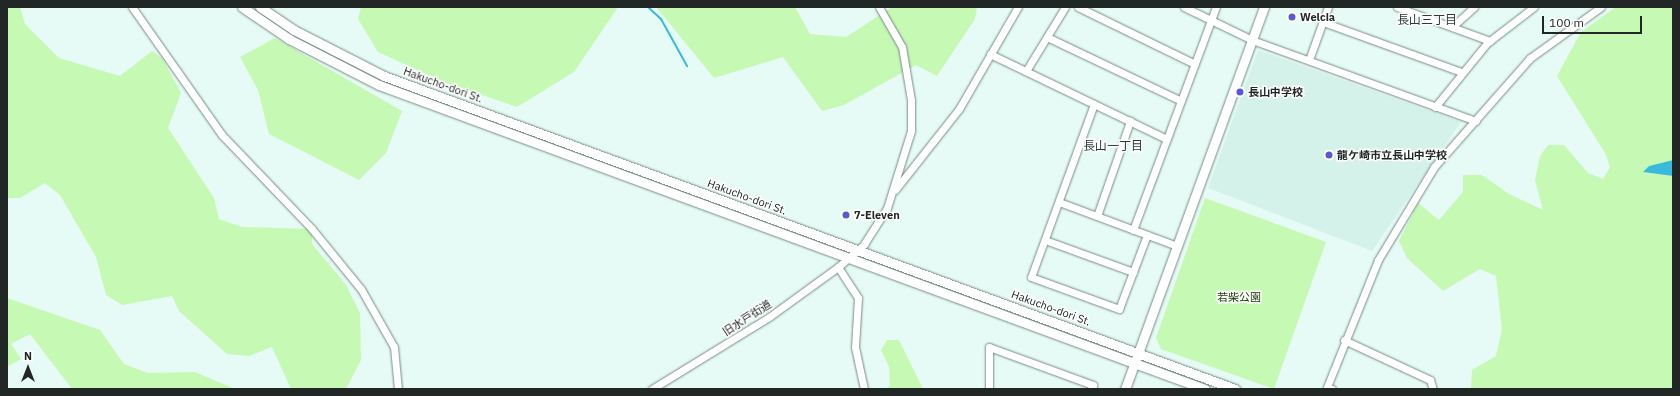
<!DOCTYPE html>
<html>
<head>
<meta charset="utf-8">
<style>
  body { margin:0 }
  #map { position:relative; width:1680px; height:396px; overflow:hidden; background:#e6fbf5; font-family:"IBM Plex Sans","Noto Sans JP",sans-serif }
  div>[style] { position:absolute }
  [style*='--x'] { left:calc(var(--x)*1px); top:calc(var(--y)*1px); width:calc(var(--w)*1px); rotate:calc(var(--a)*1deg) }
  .built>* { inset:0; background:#d4f2ea }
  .green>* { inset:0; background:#c6f9b3 }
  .water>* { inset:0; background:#38bbda }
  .stream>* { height:2px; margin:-1px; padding:0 1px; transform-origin:1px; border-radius:1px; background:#38bbda }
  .roads { filter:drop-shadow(0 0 1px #788b86) drop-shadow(0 0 1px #788b86) }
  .street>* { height:7px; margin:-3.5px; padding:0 3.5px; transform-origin:3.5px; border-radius:3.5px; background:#fff }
  .secondary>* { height:9px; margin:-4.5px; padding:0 4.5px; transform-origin:4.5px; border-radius:4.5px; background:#fff }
  .dots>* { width:11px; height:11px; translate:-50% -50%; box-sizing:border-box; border:2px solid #fff; border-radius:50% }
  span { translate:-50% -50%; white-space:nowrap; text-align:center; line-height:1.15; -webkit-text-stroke:3px #fff; paint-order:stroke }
  .poi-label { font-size:11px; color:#202725; font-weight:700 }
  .left { translate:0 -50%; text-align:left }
  .street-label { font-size:11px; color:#202725 }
  .park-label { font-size:11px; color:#1e410d }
  .neighbourhood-label { font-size:12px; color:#2a3b37 }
  .frame { position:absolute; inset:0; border:8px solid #202725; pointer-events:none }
  .north { position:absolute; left:8px; top:348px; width:40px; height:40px; -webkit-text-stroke:3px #fff; paint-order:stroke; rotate:0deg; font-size:11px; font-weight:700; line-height:16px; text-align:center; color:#202725 }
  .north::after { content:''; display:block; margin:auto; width:14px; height:18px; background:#202725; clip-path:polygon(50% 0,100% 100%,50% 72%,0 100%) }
  .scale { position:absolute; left:1542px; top:16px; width:100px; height:18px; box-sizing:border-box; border:2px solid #202725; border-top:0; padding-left:5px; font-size:12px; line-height:14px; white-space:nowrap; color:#202725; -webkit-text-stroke:3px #fff; paint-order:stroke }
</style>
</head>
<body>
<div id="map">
  <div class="built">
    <i style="clip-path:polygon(1258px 50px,1461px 122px,1372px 251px,1208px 188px)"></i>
  </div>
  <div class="green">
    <i style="clip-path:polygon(7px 7px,20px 7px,25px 24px,59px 58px,120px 76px,152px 51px,162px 58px,181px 93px,168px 128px,214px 198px,219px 219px,242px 227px,312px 229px,312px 244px,346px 285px,360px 313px,361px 360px,346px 389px,291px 389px,272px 347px,249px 356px,227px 354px,179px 311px,172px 296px,122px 305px,106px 295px,96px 257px,60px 195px,45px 183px,20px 198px,7px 198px)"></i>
    <i style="clip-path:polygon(361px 7px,618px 7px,574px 72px,517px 107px,444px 82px,378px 52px,358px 19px)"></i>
    <i style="clip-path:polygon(656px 7px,795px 7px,810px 34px,846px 37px,892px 7px,977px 7px,975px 19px,937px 76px,916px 65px,844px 105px,822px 111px,783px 57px,714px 78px)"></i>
    <i style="clip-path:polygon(1616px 7px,1673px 7px,1673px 160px,1649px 166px,1643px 172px,1673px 176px,1673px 389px,1471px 389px,1472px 370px,1496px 356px,1502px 330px,1496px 276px,1480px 269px,1443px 291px,1407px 258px,1399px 241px,1418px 203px,1439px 220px,1463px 192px,1463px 175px,1482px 175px,1509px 194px,1543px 210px,1535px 180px,1540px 156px,1548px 145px,1564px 145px,1588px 173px,1603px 179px,1610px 167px,1605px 153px,1557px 76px,1581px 32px)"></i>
    <i style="clip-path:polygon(275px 38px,402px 111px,386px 153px,359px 180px,269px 134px,258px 90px,240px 57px)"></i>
    <i style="clip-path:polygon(1205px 198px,1326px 242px,1274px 389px,1161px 349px,1156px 338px)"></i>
    <i style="clip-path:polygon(7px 298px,100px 330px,124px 364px,148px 373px,195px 372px,235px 389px,72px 389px,30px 334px,11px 344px,21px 359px,7px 367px)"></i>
    <i style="clip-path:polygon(887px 340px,899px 340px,923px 389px,885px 389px,890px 386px,889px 367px,881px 350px)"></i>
  </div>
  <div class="water">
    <i style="clip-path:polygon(1673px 160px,1673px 176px,1643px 172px,1649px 166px)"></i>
  </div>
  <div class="stream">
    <i style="--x:648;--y:7;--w:18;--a:43"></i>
    <i style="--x:661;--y:19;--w:54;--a:61"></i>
  </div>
  <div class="roads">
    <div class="street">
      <i style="--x:132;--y:7;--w:156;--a:54.9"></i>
      <i style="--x:222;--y:135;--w:130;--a:46.2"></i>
      <i style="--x:312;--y:229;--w:77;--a:50.8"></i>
      <i style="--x:361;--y:289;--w:67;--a:60.4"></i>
      <i style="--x:394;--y:347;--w:42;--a:84.6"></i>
      <i style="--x:1078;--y:7;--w:130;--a:26"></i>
      <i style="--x:1184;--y:7;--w:76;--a:25.9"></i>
      <i style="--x:1252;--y:40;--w:238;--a:19.9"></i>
      <i style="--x:1397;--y:7;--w:99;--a:20.1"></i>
      <i style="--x:1323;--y:22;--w:147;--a:19.9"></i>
      <i style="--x:1452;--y:27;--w:30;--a:-42"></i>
      <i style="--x:1047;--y:37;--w:148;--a:25.5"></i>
      <i style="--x:990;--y:54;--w:196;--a:25.7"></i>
      <i style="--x:1309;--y:60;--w:56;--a:-70.3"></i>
      <i style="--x:1026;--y:71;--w:75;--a:-58.6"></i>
      <i style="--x:1094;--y:104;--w:184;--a:110"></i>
      <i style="--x:1031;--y:277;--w:94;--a:20"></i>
      <i style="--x:1119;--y:309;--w:79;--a:-69.3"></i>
      <i style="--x:1435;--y:107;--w:82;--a:-50.9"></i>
      <i style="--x:1487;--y:43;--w:59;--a:-37.5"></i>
      <i style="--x:895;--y:190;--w:103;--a:-51.7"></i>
      <i style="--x:959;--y:109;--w:118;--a:-60"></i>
      <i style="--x:1059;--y:202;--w:126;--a:20.4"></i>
      <i style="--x:1097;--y:216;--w:101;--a:-70.8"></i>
      <i style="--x:1133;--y:230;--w:238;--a:-69.6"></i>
      <i style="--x:1045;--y:240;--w:94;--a:20"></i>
      <i style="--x:838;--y:267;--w:37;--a:57"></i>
      <i style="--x:858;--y:298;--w:49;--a:93.5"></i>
      <i style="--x:855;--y:347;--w:43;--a:77.9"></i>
      <i style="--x:1344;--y:340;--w:95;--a:24.9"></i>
      <i style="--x:1430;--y:380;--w:9;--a:72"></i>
      <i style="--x:652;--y:389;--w:137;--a:-31.6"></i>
      <i style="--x:769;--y:317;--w:85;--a:-35.9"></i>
      <i style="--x:838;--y:267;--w:35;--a:-41"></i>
      <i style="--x:864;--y:244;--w:43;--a:-57.4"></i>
      <i style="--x:887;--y:208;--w:81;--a:-72.7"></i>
      <i style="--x:911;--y:131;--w:31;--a:-90"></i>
      <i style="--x:911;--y:100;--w:54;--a:-99.6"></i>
      <i style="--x:902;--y:47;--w:46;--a:-119.9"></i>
      <i style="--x:989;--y:389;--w:42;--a:-90"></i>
      <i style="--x:989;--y:347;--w:111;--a:20.1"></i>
      <i style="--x:1093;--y:385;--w:4;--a:117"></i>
      <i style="--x:1332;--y:389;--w:5;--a:-158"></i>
      <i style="--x:1327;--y:387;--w:137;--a:-68.1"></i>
      <i style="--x:1378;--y:260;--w:109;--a:-58.9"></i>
      <i style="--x:1434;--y:167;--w:145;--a:-48.6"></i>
      <i style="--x:1530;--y:58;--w:87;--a:-35.7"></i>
    </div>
    <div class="secondary">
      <i style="--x:242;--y:7;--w:57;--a:34.2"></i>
      <i style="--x:289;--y:39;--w:101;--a:27.1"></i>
      <i style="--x:379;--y:85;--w:880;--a:20.21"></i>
      <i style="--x:260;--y:7;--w:41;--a:34.1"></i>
      <i style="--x:294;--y:30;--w:101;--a:27.1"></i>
      <i style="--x:384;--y:76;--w:907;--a:20.19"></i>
      <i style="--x:1125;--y:389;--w:407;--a:-70"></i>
    </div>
  </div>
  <div class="dots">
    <i style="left:1292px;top:17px;background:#5859d0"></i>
    <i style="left:1240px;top:92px;background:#5859d0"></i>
    <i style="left:1329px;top:155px;background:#5859d0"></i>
    <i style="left:846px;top:215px;background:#5859d0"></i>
  </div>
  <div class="poi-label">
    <span class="left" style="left:1300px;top:17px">Welcia</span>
    <span class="left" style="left:1248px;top:92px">長山中学校</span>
    <span class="left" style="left:1337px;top:155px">龍ケ崎市立長山中学校</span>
    <span class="left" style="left:854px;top:215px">7-Eleven</span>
  </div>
  <div class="street-label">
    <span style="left:443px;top:85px;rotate:20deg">Hakucho-dori St.</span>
    <span style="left:747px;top:197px;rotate:20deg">Hakucho-dori St.</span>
    <span style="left:1051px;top:308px;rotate:20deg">Hakucho-dori St.</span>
    <span style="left:747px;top:318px;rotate:-33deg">旧水戸街道</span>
  </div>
  <div class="park-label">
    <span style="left:1239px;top:297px">若柴公園</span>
  </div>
  <div class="neighbourhood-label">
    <span style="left:1427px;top:20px">長山三丁目</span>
    <span style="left:1113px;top:146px">長山一丁目</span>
  </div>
  <div class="frame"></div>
  <div class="north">N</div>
  <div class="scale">100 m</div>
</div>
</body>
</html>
